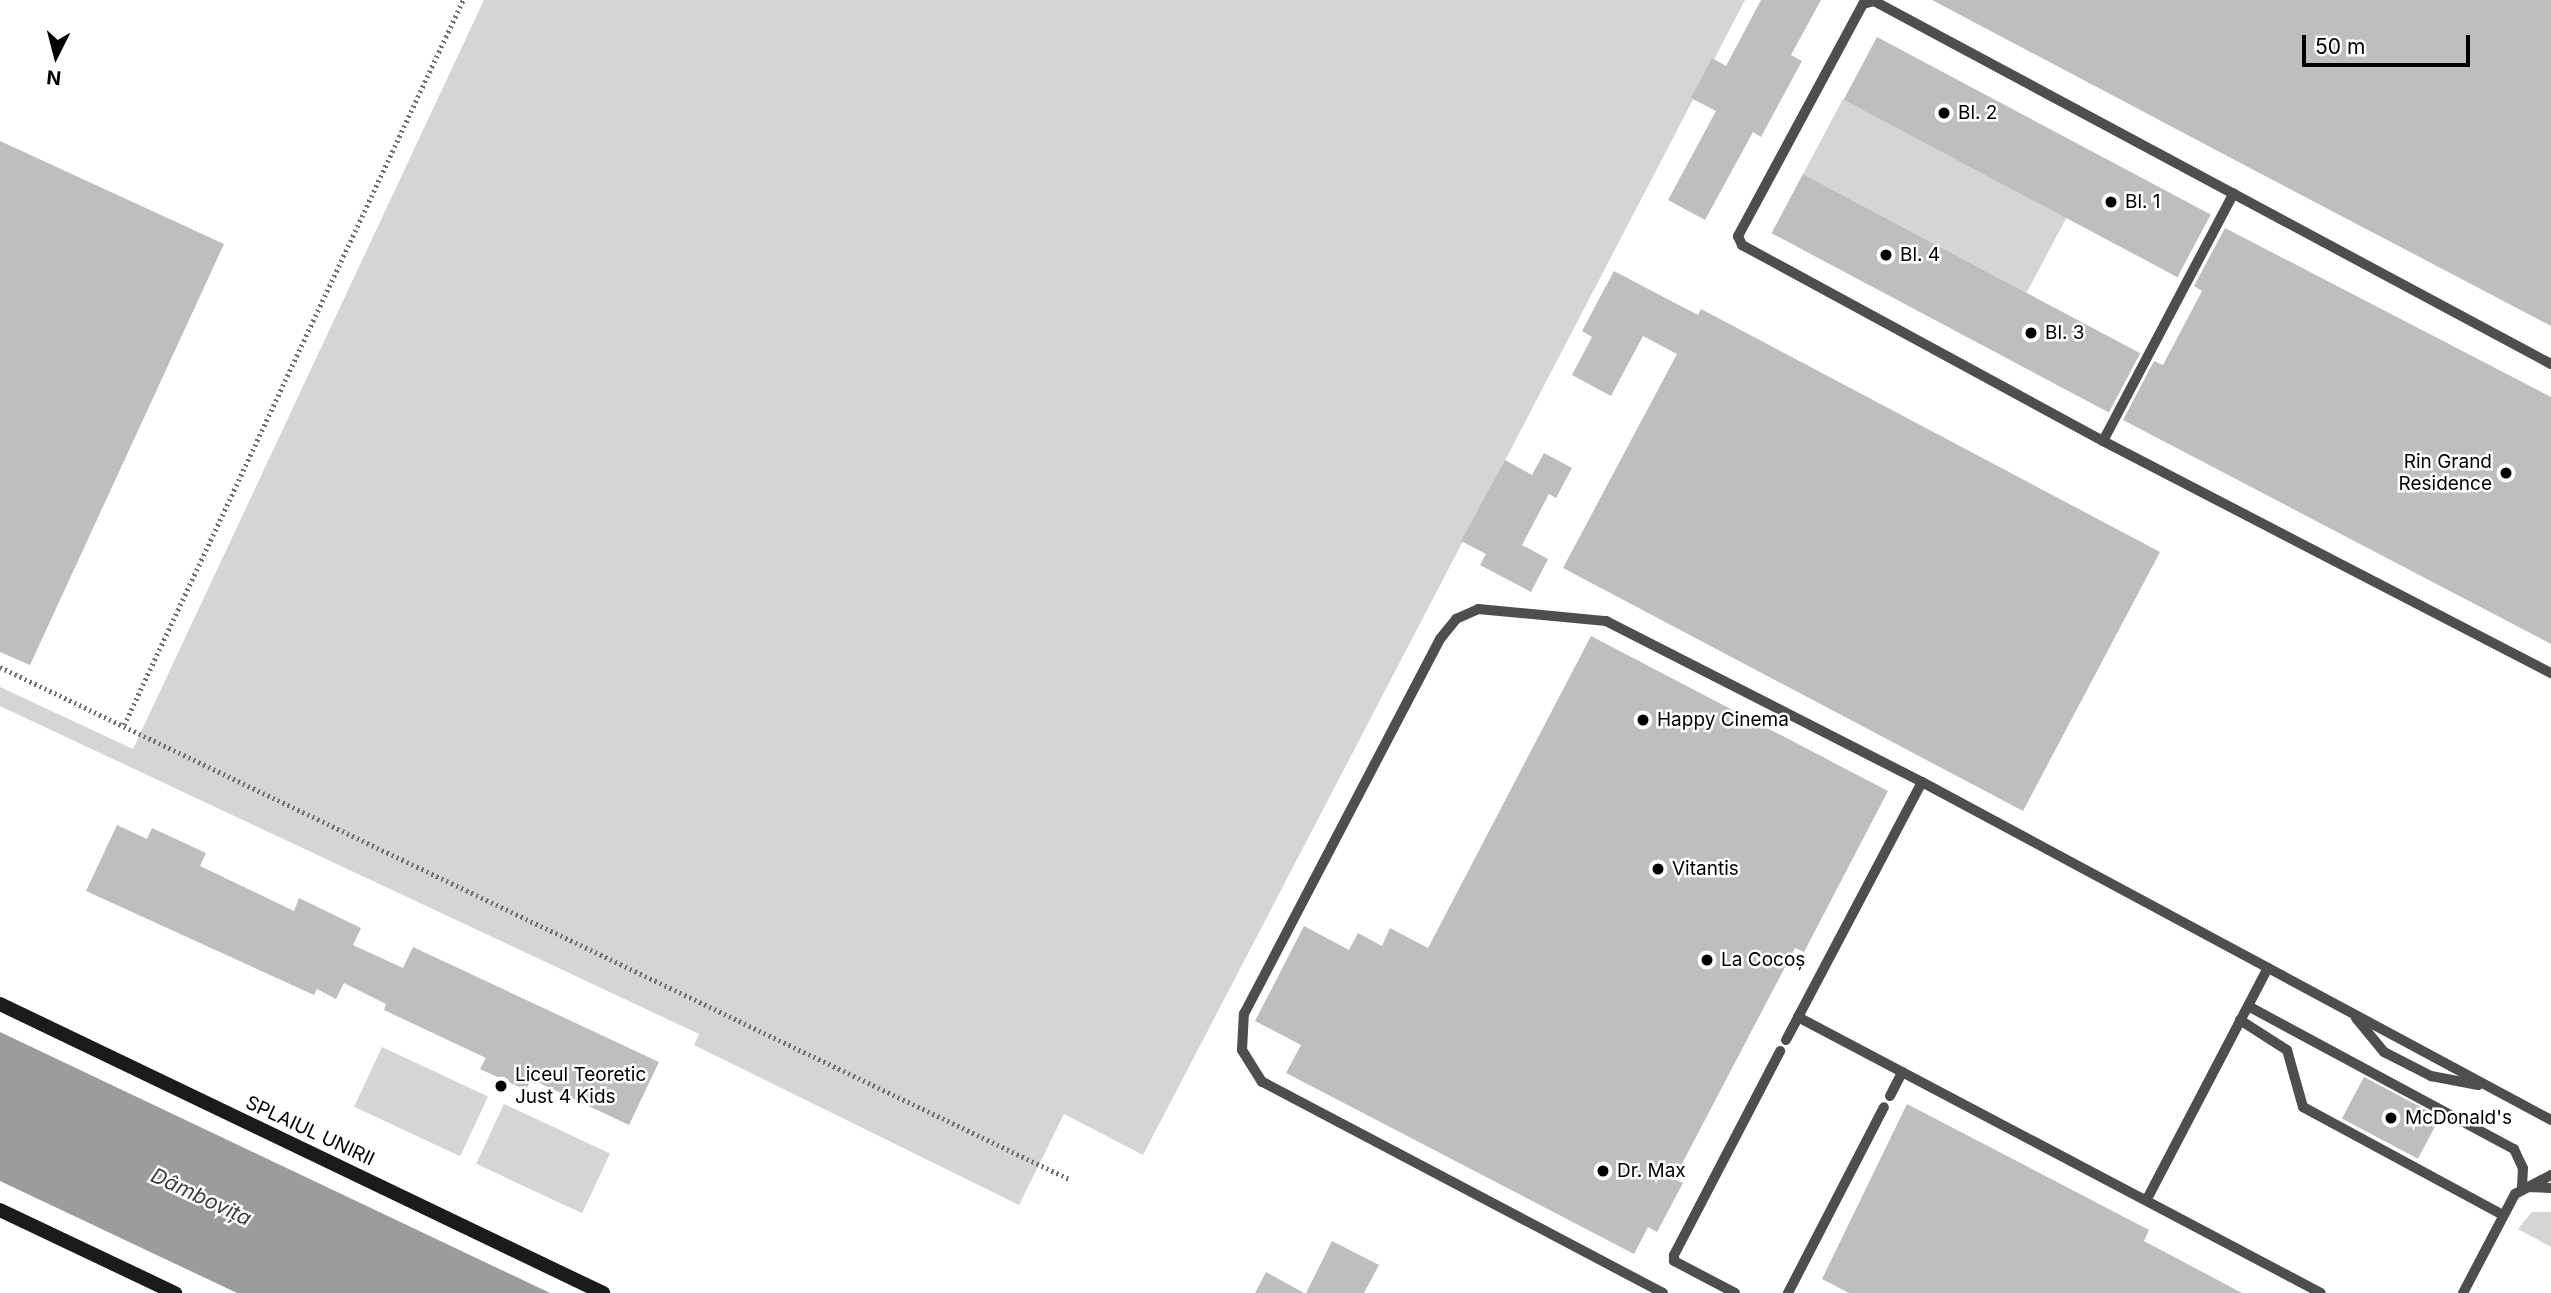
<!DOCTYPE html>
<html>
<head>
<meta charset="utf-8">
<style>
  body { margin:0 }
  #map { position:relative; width:2551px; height:1293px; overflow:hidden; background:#fff; font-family:Inter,sans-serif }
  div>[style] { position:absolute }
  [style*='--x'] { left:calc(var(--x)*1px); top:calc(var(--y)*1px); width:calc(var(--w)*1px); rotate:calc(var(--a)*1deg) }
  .green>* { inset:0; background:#d5d5d5; transform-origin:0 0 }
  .water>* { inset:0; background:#9c9c9c }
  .building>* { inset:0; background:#bebebe; transform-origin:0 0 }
  .path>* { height:4.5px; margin-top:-2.25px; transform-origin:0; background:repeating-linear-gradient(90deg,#707070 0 2px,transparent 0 5.5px) }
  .lane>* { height:10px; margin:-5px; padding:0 5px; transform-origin:5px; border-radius:5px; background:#4e4e4e }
  .secondary>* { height:14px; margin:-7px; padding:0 7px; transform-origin:7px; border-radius:7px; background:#1b1b1b }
  .dots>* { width:19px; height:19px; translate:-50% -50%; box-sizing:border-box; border:4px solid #fff; border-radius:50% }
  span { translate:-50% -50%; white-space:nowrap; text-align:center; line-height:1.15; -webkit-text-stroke:5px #fff; paint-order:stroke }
  .poi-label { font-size:19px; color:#000 }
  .left { translate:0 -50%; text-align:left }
  .right { translate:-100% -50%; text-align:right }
  .street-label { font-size:19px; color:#000 }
  .water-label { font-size:21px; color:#3d3d3d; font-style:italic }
  .north { position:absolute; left:21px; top:21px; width:70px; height:70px; -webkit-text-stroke:5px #fff; paint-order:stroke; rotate:186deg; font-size:19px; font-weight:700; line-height:28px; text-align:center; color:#000 }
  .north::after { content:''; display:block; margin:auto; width:24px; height:32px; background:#000; clip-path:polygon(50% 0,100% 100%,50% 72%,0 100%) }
  .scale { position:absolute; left:2302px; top:35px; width:168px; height:32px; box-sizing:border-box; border:4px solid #000; border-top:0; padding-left:9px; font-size:21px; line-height:24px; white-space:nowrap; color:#000; -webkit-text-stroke:5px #fff; paint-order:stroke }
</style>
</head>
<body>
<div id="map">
  <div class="green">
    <i style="clip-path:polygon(484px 0,1745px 0,1143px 1155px,1064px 1114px,1019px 1205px,694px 1045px,699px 1034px,0 706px,0 687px,133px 749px)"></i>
    <i style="left:1843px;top:99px;width:253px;height:85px;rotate:28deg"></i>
    <i style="left:382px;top:1047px;width:117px;height:66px;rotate:25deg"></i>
    <i style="left:504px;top:1104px;width:117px;height:66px;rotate:25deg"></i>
    <i style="clip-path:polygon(2532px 1212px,2551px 1212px,2551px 1247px,2518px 1229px)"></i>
  </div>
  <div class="water">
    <i style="clip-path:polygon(0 1032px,550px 1293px,237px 1293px,0 1181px)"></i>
  </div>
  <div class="building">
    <i style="clip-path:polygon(1761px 0,1821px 0,1791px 55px,1802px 61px,1761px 137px,1753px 132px,1705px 220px,1668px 200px,1716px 111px,1691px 98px,1712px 58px,1726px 66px)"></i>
    <i style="clip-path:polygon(1932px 0,2551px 0,2551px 326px,2248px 167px)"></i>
    <i style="left:1877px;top:37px;width:378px;height:71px;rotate:28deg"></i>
    <i style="clip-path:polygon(0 141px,224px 244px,30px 665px,0 652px)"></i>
    <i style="left:1803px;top:174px;width:382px;height:67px;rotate:28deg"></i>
    <i style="clip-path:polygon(2225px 228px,2551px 397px,2551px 644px,2123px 420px,2154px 361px,2163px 365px,2202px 291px,2194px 286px)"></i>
    <i style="clip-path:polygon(1614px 271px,1698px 315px,1701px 309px,2160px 552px,2023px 811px,1563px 568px,1677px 354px,1643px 336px,1611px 396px,1572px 375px,1592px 337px,1582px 331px)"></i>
    <i style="clip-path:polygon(1544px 453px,1572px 468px,1556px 498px,1549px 494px,1522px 545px,1548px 559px,1531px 592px,1480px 565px,1486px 554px,1461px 541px,1505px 460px,1532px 475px)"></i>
    <i style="clip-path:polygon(1591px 636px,1888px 791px,1804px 952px,1795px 948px,1674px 1179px,1683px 1183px,1657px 1232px,1648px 1227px,1634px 1254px,1286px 1073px,1301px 1045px,1255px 1021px,1304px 926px,1349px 950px,1358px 933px,1382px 946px,1390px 928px,1428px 948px)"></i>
    <i style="clip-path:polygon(117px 825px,147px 839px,152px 828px,206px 853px,200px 866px,294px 911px,299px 898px,361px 928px,353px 945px,403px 968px,413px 947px,659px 1062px,629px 1125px,531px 1079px,526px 1090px,480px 1069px,486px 1058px,384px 1010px,386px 1004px,344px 983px,336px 999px,317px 989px,314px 995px,86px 891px)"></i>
    <i style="left:2364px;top:1077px;width:86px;height:47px;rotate:28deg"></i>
    <i style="clip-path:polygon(1907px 1104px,2149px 1230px,2144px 1241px,2242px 1293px,1849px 1293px,1822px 1279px)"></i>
    <i style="clip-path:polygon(1332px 1241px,1379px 1265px,1364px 1293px,1306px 1293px)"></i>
    <i style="clip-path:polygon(1266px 1272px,1304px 1293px,1255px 1293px)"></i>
  </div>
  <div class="path">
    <i style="--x:0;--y:667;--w:1185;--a:25.59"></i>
    <i style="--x:124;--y:725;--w:800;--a:-64.94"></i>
  </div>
  <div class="lane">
    <i style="--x:2551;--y:364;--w:768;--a:-151.8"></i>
    <i style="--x:1874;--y:1;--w:11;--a:165"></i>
    <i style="--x:1863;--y:4;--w:264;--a:118.3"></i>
    <i style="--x:1738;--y:236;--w:10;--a:66"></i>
    <i style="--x:1742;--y:245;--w:411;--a:28.5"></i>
    <i style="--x:2103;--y:441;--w:505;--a:27.38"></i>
    <i style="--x:2103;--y:441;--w:280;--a:-62.2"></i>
    <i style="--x:1922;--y:782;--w:266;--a:117.8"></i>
    <i style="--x:1798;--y:1017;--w:591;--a:27.82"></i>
    <i style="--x:2248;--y:1006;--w:302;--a:28.3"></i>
    <i style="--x:2514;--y:1149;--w:21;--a:65"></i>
    <i style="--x:2523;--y:1168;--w:20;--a:93"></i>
    <i style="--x:2356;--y:1018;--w:44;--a:50.5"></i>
    <i style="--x:2384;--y:1052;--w:53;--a:27.1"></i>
    <i style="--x:2431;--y:1076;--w:48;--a:10.8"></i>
    <i style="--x:2240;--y:1020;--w:56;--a:32.6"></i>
    <i style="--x:2287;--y:1050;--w:59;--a:74.3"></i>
    <i style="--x:2303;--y:1107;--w:227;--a:28.4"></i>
    <i style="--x:1786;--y:1040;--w:26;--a:-62"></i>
    <i style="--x:1890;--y:1096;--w:27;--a:-63"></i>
    <i style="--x:2525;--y:1187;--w:26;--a:2"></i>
    <i style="--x:2147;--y:1199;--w:261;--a:-62.4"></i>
    <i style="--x:1663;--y:1293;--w:453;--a:-152.2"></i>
    <i style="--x:1262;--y:1082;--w:38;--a:-122"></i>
    <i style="--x:1242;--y:1050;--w:36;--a:-87"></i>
    <i style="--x:1244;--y:1014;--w:423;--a:-62.4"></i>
    <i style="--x:1440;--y:639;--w:26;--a:-51"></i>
    <i style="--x:1456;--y:619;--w:24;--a:-24"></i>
    <i style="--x:1478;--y:609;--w:129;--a:5.4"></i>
    <i style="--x:1606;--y:621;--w:355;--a:27"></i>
    <i style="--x:1922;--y:782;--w:714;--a:28.25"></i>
    <i style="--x:1735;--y:1293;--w:69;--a:-152.3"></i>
    <i style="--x:1674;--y:1261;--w:6;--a:-90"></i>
    <i style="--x:1674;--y:1255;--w:230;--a:-62.5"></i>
    <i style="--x:1788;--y:1293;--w:209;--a:-62.7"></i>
    <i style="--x:2463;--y:1293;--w:112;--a:-62.3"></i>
    <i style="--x:2515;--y:1194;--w:41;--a:-27.8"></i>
  </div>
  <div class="secondary">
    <i style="--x:0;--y:1004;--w:669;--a:25.61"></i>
    <i style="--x:0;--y:1210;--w:194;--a:25.4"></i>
  </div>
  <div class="dots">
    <i style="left:1944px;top:113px;background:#000"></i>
    <i style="left:2111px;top:202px;background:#000"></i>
    <i style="left:1886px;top:255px;background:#000"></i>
    <i style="left:2031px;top:333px;background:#000"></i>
    <i style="left:2506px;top:473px;background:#000"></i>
    <i style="left:1643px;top:720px;background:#000"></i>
    <i style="left:1658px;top:869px;background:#000"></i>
    <i style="left:1707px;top:960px;background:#000"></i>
    <i style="left:501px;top:1086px;background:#000"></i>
    <i style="left:2391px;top:1118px;background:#000"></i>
    <i style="left:1603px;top:1171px;background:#000"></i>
  </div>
  <div class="poi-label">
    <span class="left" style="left:1958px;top:113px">Bl. 2</span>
    <span class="left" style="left:2125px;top:202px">Bl. 1</span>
    <span class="left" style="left:1900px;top:255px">Bl. 4</span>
    <span class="left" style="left:2045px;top:333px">Bl. 3</span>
    <span class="right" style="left:2492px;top:473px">Rin Grand<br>Residence</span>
    <span class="left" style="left:1657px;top:720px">Happy Cinema</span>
    <span class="left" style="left:1672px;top:869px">Vitantis</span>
    <span class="left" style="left:1721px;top:960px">La Cocoș</span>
    <span class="left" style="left:515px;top:1086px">Liceul Teoretic<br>Just 4 Kids</span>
    <span class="left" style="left:2405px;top:1118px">McDonald's</span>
    <span class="left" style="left:1617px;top:1171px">Dr. Max</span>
  </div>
  <div class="street-label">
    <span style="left:310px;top:1131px;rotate:25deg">SPLAIUL UNIRII</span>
  </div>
  <div class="water-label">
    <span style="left:201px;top:1197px;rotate:25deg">Dâmbovița</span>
  </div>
  <div class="north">N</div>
  <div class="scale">50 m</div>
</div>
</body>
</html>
